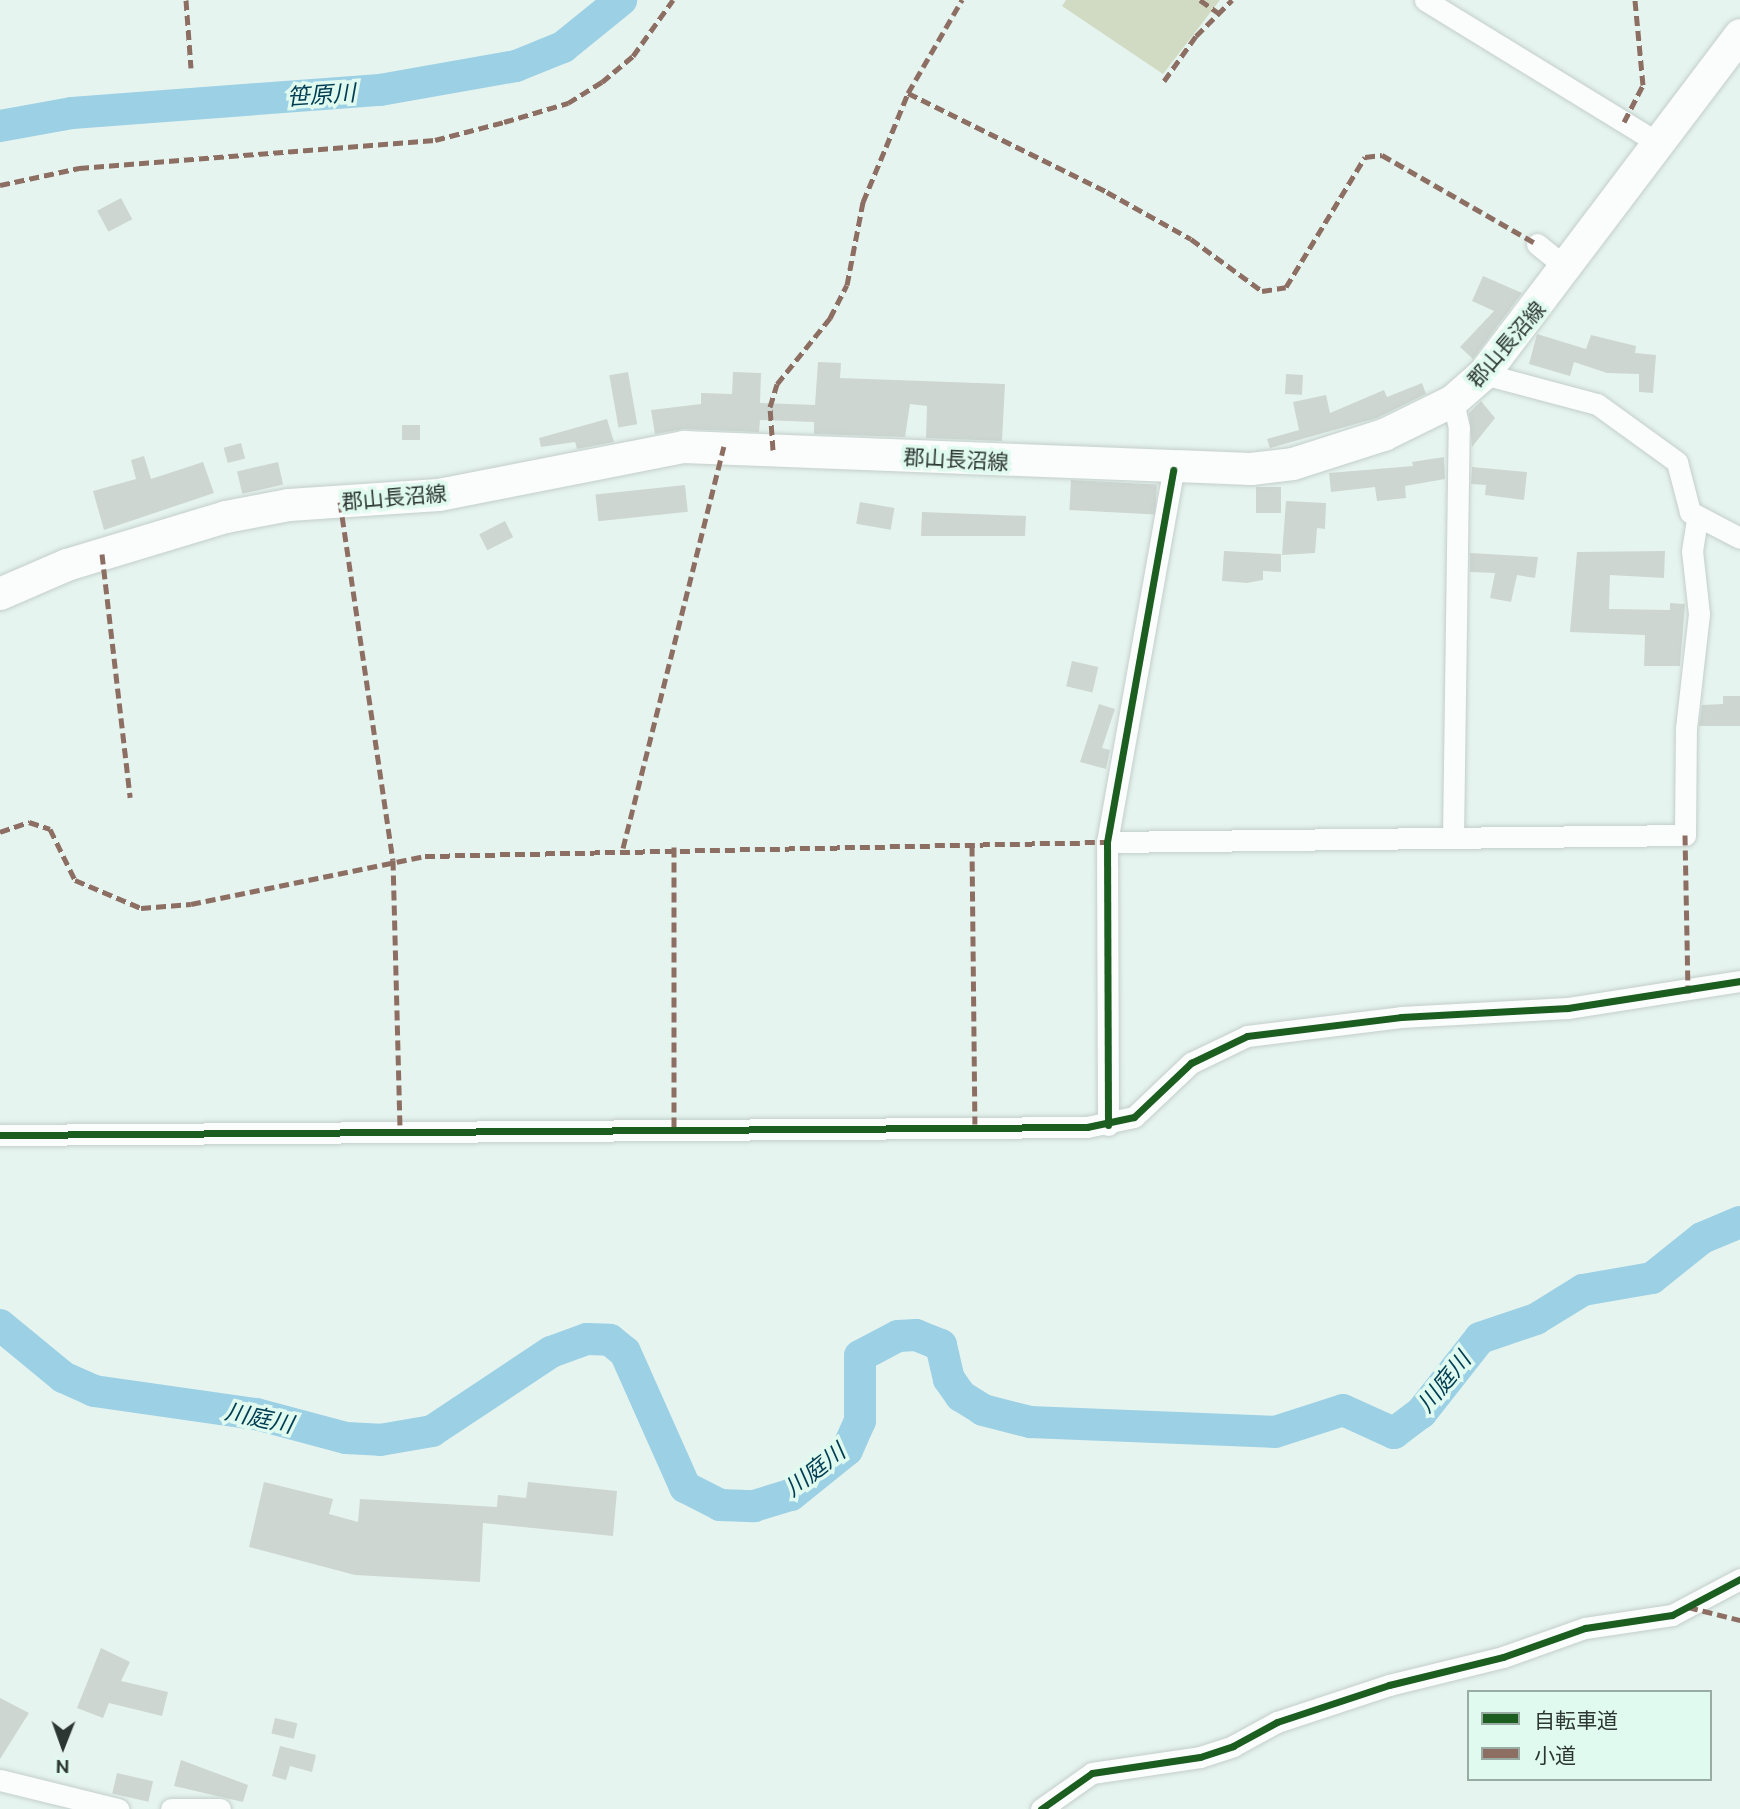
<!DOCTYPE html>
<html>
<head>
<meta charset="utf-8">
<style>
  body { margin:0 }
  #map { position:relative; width:1740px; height:1809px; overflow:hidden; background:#e6f4ef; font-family:Ubuntu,"Noto Sans JP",sans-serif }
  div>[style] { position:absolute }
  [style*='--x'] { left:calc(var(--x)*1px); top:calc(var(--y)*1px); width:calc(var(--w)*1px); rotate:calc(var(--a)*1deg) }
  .green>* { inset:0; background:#d1dac2 }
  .river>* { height:32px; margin:-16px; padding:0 16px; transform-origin:16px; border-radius:16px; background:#9cd0e5 }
  .building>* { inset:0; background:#cdd6d1; transform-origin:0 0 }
  .roads { filter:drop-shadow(0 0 2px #c3ceca) drop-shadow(0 0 2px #c3ceca) }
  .minor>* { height:21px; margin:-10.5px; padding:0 10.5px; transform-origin:10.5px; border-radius:10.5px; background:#fbfdfd }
  .primary>* { height:32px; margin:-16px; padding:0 16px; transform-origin:16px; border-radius:16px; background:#fbfdfd }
  .quiet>* { height:5px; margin-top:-2.5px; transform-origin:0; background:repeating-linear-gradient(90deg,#8d6e63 0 10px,transparent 0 15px) }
  .cycleway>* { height:7px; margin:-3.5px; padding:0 3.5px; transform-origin:3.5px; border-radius:3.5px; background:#1b5e20 }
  span { translate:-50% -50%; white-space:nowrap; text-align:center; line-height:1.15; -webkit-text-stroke:7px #e0faf0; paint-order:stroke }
  .street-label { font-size:21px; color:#2c3632 }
  .water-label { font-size:23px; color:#003d52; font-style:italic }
  .legend { position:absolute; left:1467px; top:1690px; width:245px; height:91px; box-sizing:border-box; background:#e0faf0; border:2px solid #98aca4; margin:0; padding:9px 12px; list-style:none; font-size:21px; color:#2c3632 }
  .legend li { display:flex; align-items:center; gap:14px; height:35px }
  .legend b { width:35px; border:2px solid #98aca4 }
  .north { position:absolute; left:28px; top:1711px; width:70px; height:70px; -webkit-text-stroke:5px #e0faf0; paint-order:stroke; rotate:181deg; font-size:19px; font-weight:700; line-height:28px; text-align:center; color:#2c3632 }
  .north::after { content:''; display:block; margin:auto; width:24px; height:32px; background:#2c3632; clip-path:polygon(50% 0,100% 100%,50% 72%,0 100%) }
</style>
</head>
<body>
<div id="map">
  <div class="green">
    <i style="clip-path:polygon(1066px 0,1220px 0,1163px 74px,1062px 6px)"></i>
  </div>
  <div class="river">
    <i style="--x:0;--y:126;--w:73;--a:-10.2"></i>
    <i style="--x:72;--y:113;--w:309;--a:-4.3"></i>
    <i style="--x:380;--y:90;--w:138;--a:-10"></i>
    <i style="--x:516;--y:66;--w:51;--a:-22"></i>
    <i style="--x:563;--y:47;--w:75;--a:-39"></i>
    <i style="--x:0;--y:1325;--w:82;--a:39.5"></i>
    <i style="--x:63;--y:1377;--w:34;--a:24"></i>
    <i style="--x:94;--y:1391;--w:164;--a:8.1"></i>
    <i style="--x:256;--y:1414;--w:93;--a:14.9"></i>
    <i style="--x:346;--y:1438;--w:34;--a:3"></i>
    <i style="--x:380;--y:1440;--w:53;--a:-9.8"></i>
    <i style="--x:432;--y:1431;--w:143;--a:-33.6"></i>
    <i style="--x:551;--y:1352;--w:38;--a:-20"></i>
    <i style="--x:587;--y:1339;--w:23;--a:2"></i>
    <i style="--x:610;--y:1340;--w:19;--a:39"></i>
    <i style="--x:625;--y:1352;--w:148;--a:66"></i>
    <i style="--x:685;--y:1487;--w:39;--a:27"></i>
    <i style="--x:720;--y:1505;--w:34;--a:2"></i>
    <i style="--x:754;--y:1506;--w:39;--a:-17"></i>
    <i style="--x:791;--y:1495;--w:72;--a:-38.8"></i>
    <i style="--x:847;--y:1450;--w:32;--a:-66"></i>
    <i style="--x:860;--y:1421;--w:65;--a:-90"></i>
    <i style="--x:860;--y:1356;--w:43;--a:-27.8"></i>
    <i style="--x:898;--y:1336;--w:18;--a:-3"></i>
    <i style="--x:916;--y:1335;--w:27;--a:22"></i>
    <i style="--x:941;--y:1345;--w:35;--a:77"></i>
    <i style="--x:949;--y:1379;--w:21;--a:55"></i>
    <i style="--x:961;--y:1396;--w:26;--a:32"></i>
    <i style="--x:983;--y:1410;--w:49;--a:14.3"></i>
    <i style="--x:1030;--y:1422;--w:245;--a:2.3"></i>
    <i style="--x:1275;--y:1432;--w:71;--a:-17.9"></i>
    <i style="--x:1343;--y:1410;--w:56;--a:24.3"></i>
    <i style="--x:1394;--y:1433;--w:34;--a:-37"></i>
    <i style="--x:1421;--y:1413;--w:95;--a:-51.8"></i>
    <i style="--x:1480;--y:1338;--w:59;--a:-18.7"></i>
    <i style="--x:1536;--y:1319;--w:55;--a:-31.7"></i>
    <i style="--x:1583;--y:1290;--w:70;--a:-9.9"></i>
    <i style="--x:1652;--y:1278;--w:64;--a:-38.7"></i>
    <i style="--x:1702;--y:1238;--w:41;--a:-22.8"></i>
  </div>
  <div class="building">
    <i style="left:121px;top:198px;width:24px;height:27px;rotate:62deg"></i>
    <i style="clip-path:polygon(1483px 276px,1522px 293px,1473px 359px,1460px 347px,1494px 311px,1472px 301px)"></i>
    <i style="clip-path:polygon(1537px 334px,1586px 349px,1591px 335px,1636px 346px,1635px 353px,1656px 355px,1653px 393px,1639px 392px,1639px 374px,1607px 373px,1574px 362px,1570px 376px,1529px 364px)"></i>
    <i style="clip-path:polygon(818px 362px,841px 363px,840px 378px,1005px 384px,1002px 441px,926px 438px,927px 406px,910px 404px,905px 437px,814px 434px,814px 422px,760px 420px,759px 432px,684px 429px,655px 434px,651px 410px,701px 404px,701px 393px,732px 394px,733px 372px,761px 373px,760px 403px,815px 405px)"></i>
    <i style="left:628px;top:372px;width:53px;height:19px;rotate:80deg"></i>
    <i style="left:1286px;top:374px;width:17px;height:20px;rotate:3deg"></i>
    <i style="clip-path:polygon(1422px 383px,1426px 394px,1377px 418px,1270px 448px,1267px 439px,1299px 430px,1293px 402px,1326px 395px,1330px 413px,1384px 390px,1387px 397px)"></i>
    <i style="clip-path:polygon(1481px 401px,1495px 418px,1472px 447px,1469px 413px)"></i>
    <i style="clip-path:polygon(607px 419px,614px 442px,577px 449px,575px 442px,541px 447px,539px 438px)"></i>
    <i style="left:402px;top:425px;width:18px;height:15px"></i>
    <i style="left:241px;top:443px;width:16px;height:18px;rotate:75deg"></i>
    <i style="clip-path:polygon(144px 456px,151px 479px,203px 462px,214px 493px,104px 530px,93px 491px,136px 479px,131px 460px)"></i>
    <i style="clip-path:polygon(1444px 457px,1445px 479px,1405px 486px,1406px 498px,1377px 501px,1375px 487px,1331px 492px,1329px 473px,1413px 466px,1412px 462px)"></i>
    <i style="left:278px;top:462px;width:23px;height:42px;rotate:77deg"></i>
    <i style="clip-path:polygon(1472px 467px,1527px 472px,1524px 500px,1485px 495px,1486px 485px,1471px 484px)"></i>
    <i style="left:1071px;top:480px;width:86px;height:30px;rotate:3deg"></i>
    <i style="left:685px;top:485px;width:27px;height:90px;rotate:84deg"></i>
    <i style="left:1256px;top:487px;width:25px;height:26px"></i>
    <i style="clip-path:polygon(1286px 501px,1326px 503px,1325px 529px,1317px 528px,1315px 553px,1282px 555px)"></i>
    <i style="left:860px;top:502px;width:35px;height:22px;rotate:10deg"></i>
    <i style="clip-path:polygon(922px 512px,1026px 516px,1025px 536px,921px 536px)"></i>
    <i style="left:505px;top:521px;width:18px;height:29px;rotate:63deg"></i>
    <i style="clip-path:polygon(1224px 551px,1281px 554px,1281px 572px,1263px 571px,1263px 580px,1247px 583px,1222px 581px)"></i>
    <i style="clip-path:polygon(1665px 551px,1664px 578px,1610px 575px,1609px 609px,1670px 610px,1670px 603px,1685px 604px,1680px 666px,1644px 666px,1645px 635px,1570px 632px,1577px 552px)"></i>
    <i style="clip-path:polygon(1470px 553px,1538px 557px,1535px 578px,1517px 575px,1511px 602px,1490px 598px,1495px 573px,1470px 572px)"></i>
    <i style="left:1072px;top:661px;width:27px;height:26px;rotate:13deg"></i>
    <i style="clip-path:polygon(1723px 696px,1740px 696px,1740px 726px,1699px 726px,1702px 705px,1723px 704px)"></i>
    <i style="clip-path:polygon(1099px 704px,1115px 709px,1102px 748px,1110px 750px,1106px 769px,1080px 762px)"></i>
    <i style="clip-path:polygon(264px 1482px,333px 1499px,329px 1514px,358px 1522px,360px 1499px,497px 1507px,498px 1495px,526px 1498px,528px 1482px,617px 1491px,613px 1536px,483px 1523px,480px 1582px,355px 1575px,249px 1547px)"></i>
    <i style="clip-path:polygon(101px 1648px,130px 1662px,121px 1681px,168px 1692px,162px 1716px,109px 1703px,103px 1718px,77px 1708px)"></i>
    <i style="clip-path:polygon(0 1698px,29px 1713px,0 1759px)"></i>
    <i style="left:275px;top:1718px;width:23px;height:16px;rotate:13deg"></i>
    <i style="clip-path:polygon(280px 1746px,316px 1755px,312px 1772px,290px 1766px,286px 1780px,272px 1776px)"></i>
    <i style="clip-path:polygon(181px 1760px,248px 1785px,243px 1802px,174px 1786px)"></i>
    <i style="left:117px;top:1773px;width:37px;height:21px;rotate:13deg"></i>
  </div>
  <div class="roads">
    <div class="minor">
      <i style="--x:1425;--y:0;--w:276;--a:31.5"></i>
      <i style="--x:1537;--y:244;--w:40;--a:39"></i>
      <i style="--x:1484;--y:374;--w:117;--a:14.9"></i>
      <i style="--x:1597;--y:404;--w:99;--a:35.9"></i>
      <i style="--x:1677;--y:462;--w:52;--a:75.4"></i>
      <i style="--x:1690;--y:512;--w:56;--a:27.5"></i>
      <i style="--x:1453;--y:838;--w:410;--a:-89.2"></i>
      <i style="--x:1459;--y:428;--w:28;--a:-103"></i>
      <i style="--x:1107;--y:842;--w:578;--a:-0.69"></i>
      <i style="--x:1685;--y:835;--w:107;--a:-89.5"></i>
      <i style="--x:1686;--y:728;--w:115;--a:-83.5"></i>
      <i style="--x:1699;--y:614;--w:63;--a:-96.3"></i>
      <i style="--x:1692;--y:551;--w:32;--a:-81"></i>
      <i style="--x:1108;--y:1125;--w:283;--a:-90.2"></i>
      <i style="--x:1107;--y:842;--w:378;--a:-79.9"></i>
      <i style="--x:0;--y:1135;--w:1087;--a:-0.42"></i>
      <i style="--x:1087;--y:1127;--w:48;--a:-12"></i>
      <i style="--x:1134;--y:1117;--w:79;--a:-43.5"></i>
      <i style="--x:1191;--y:1063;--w:62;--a:-25.7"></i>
      <i style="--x:1247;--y:1036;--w:155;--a:-7"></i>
      <i style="--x:1401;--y:1017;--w:167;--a:-3.1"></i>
      <i style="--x:1568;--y:1008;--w:174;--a:-8.9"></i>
      <i style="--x:0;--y:1780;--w:122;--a:13.8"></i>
      <i style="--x:171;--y:1809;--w:49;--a:0"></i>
      <i style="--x:1041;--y:1809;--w:62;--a:-35.2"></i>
      <i style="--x:1092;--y:1773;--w:109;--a:-8.4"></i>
      <i style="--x:1200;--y:1757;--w:35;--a:-18"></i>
      <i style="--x:1233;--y:1746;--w:50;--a:-28.6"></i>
      <i style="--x:1277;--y:1722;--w:118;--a:-18.3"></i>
      <i style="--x:1389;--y:1685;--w:117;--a:-13.8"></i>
      <i style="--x:1503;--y:1657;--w:87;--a:-19.5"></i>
      <i style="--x:1585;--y:1628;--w:88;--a:-8.5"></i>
      <i style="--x:1672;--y:1615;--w:77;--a:-27.9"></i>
    </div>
    <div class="primary">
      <i style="--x:0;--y:594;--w:73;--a:-23.4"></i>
      <i style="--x:67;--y:565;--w:166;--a:-16.8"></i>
      <i style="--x:226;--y:517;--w:64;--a:-10.8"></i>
      <i style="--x:289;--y:505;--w:150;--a:-3.8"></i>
      <i style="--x:439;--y:495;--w:250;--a:-11.1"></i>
      <i style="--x:684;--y:447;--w:567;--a:2.22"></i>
      <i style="--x:1251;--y:469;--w:42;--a:-6.8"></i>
      <i style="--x:1293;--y:464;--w:96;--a:-17.7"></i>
      <i style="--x:1384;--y:435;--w:77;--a:-26.2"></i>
      <i style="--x:1453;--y:401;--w:41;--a:-41.1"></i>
      <i style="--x:1484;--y:374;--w:425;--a:-52.9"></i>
    </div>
  </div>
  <div class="quiet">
    <i style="--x:186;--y:0;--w:68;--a:85.8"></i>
    <i style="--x:1200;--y:0;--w:24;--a:35"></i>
    <i style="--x:1164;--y:81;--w:55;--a:-54.6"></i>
    <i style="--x:1196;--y:36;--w:51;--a:-45"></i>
    <i style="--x:908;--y:93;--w:222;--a:26.4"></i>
    <i style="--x:1107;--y:192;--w:96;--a:29.2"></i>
    <i style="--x:1191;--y:239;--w:88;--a:36.2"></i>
    <i style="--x:1262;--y:291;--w:24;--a:-9"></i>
    <i style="--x:1286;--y:287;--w:152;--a:-58.7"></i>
    <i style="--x:1365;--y:157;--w:17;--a:-7"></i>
    <i style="--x:1382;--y:155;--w:179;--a:29.9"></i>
    <i style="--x:1624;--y:122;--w:42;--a:-62.8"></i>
    <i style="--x:1643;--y:85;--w:85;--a:-95.4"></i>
    <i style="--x:0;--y:185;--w:81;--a:-12.1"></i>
    <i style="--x:79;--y:168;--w:357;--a:-4.5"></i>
    <i style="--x:435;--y:140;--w:71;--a:-14.6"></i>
    <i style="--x:504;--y:122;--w:67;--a:-16.5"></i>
    <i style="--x:568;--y:103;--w:40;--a:-32"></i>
    <i style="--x:602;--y:82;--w:40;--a:-40"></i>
    <i style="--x:633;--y:56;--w:69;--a:-54.5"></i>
    <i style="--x:773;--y:450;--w:43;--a:-94"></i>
    <i style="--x:770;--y:407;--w:24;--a:-73"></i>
    <i style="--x:777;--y:384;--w:85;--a:-51.2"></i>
    <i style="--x:830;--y:318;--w:37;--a:-63"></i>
    <i style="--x:847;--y:285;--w:85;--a:-79.1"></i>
    <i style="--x:863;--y:202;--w:60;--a:-67.3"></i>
    <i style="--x:886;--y:147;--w:58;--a:-67.8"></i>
    <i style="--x:908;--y:93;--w:108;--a:-59.9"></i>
    <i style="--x:340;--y:502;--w:362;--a:81.6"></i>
    <i style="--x:393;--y:860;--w:273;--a:88.5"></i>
    <i style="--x:102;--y:554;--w:245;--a:83.4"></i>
    <i style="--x:0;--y:832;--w:31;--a:-19"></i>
    <i style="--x:29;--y:822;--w:22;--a:18"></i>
    <i style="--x:50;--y:829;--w:57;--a:63.9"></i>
    <i style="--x:75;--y:880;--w:72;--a:23"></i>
    <i style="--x:141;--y:908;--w:50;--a:-4.6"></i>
    <i style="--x:191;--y:904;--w:239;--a:-11.6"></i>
    <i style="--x:425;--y:856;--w:682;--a:-1.18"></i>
    <i style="--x:1685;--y:835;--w:158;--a:88.9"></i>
    <i style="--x:972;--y:846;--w:278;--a:89.4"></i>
    <i style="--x:674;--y:847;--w:282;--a:90"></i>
    <i style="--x:623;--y:848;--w:414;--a:-75.9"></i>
    <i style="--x:1688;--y:1607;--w:54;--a:14"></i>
  </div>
  <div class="cycleway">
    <i style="--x:1108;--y:1125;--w:283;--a:-90.2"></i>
    <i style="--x:1107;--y:842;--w:378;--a:-79.9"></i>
    <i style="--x:0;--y:1135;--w:1087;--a:-0.42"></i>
    <i style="--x:1087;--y:1127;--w:48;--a:-12"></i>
    <i style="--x:1134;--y:1117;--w:79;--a:-43.5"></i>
    <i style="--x:1191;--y:1063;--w:62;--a:-25.7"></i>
    <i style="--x:1247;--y:1036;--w:155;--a:-7"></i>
    <i style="--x:1401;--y:1017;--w:167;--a:-3.1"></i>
    <i style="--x:1568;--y:1008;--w:174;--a:-8.9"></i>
    <i style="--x:1041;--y:1809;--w:62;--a:-35.2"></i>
    <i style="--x:1092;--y:1773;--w:109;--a:-8.4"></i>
    <i style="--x:1200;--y:1757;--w:35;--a:-18"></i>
    <i style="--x:1233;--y:1746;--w:50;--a:-28.6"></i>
    <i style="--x:1277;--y:1722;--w:118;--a:-18.3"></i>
    <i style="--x:1389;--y:1685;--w:117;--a:-13.8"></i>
    <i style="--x:1503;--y:1657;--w:87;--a:-19.5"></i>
    <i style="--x:1585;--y:1628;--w:88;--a:-8.5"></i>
    <i style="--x:1672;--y:1615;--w:77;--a:-27.9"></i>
  </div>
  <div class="street-label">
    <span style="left:1506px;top:344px;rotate:-49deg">郡山長沼線</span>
    <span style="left:956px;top:459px;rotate:3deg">郡山長沼線</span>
    <span style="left:394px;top:497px;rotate:-5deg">郡山長沼線</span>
  </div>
  <div class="water-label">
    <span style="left:321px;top:95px;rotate:-4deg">笹原川</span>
    <span style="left:1444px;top:1382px;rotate:-51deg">川庭川</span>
    <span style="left:259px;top:1418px;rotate:12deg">川庭川</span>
    <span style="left:815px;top:1470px;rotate:-38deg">川庭川</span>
  </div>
  <ul class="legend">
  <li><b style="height:9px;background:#1b5e20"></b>自転車道</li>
  <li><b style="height:9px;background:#8d6e63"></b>小道</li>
  </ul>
  <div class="north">N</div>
</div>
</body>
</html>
